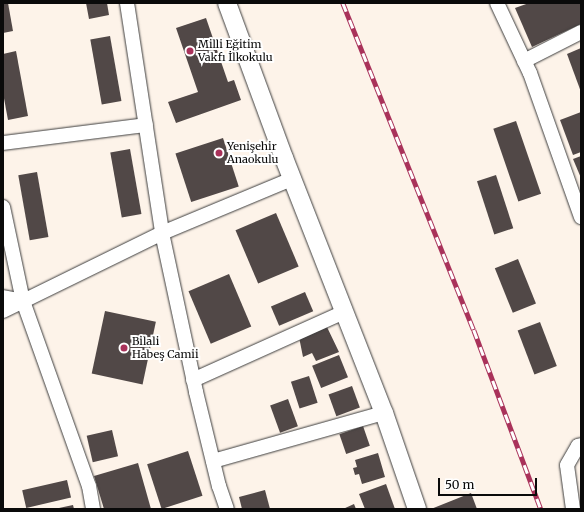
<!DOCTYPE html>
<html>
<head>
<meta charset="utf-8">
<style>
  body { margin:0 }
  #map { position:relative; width:584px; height:512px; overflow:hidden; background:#fdf3e9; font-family:Merriweather,serif }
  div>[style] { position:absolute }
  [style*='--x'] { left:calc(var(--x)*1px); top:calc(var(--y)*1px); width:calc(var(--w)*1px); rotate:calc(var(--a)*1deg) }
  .building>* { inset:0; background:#514847; transform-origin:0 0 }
  .roads { filter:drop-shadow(0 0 1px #3d3d3d) drop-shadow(0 0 1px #3d3d3d) }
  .minor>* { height:14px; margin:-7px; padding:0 7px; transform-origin:7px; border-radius:7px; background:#fff }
  .tertiary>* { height:18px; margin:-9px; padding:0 9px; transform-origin:9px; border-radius:9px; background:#fff }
  .rail>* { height:4.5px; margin-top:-2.25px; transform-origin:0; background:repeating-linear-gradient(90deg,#fff 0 9px,#a9325a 0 18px); box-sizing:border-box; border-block:1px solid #a9325a }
  .dots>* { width:11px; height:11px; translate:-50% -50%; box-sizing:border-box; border:2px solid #fff; border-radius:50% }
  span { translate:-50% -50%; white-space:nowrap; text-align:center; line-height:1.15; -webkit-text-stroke:4px #fff; paint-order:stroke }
  .poi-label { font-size:11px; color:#0a0a0a }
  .left { translate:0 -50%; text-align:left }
  .frame { position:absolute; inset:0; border:4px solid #0a0a0a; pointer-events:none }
  .scale { position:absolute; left:438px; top:478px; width:99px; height:18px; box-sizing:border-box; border:2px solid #0a0a0a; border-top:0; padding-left:5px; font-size:12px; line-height:14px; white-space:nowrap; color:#0a0a0a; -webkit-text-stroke:3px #fff; paint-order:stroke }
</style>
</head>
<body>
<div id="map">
  <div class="building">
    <i style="clip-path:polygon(3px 3px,8px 3px,13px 31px,3px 33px)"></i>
    <i style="clip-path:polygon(86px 3px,107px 3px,109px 15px,89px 19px)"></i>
    <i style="clip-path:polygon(529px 3px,580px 3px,581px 24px,532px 47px,515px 8px)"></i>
    <i style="clip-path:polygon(206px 18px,228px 82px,234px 80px,241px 100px,176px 123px,168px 102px,198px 92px,176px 28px)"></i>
    <i style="left:110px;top:36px;width:66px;height:20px;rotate:80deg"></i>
    <i style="clip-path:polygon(581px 48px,581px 92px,567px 54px)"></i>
    <i style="clip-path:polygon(16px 51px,28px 116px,8px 120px,3px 93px,3px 54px)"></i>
    <i style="clip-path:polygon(581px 112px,581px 152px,573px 155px,560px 120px)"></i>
    <i style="left:516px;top:121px;width:77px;height:24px;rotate:71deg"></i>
    <i style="left:223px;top:138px;width:51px;height:50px;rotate:72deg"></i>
    <i style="left:130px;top:149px;width:66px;height:20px;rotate:80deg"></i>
    <i style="clip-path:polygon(581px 156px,581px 178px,573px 159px)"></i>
    <i style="left:37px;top:172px;width:66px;height:19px;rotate:80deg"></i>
    <i style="left:496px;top:175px;width:56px;height:20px;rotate:72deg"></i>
    <i style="left:276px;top:213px;width:58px;height:44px;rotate:67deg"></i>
    <i style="left:518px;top:259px;width:48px;height:25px;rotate:68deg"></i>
    <i style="left:229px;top:274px;width:57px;height:44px;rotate:67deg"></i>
    <i style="left:305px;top:292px;width:21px;height:37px;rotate:67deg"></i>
    <i style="left:105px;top:311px;width:52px;height:64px;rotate:12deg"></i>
    <i style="left:540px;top:322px;width:47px;height:24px;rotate:69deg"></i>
    <i style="clip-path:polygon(326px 325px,339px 352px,316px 361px,312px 353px,303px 357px,299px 337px)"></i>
    <i style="left:339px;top:355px;width:24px;height:29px;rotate:68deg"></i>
    <i style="left:309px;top:376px;width:28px;height:19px;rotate:72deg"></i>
    <i style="left:352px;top:386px;width:23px;height:25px;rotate:70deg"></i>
    <i style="left:288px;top:399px;width:29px;height:19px;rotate:70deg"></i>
    <i style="left:363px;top:426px;width:21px;height:25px;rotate:71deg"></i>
    <i style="left:112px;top:430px;width:27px;height:26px;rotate:77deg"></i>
    <i style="left:188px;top:451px;width:47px;height:43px;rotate:72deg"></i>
    <i style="clip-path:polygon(378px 453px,385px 477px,362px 484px,359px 474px,355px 475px,353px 468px,357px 467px,355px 460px)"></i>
    <i style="clip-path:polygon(138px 463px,151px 509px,104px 509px,94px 476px)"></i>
    <i style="left:67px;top:480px;width:18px;height:46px;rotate:77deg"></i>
    <i style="clip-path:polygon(386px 484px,395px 509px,365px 509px,359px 494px)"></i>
    <i style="clip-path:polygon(265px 490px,270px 509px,242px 509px,239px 497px)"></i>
    <i style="clip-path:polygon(471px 493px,477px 509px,431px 509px)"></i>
    <i style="clip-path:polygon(354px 504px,356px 509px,343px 509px)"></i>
    <i style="clip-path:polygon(73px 505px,74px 509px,59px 509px,59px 508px)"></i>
  </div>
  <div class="roads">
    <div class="minor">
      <i style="--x:127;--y:3;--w:233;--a:81.3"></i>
      <i style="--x:162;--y:233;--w:163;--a:77.9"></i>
      <i style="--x:196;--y:392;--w:97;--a:76.3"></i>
      <i style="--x:219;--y:486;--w:24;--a:71"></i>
      <i style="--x:497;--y:3;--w:77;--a:64.8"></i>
      <i style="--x:530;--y:73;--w:153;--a:70.5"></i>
      <i style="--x:524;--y:61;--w:64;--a:-27"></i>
      <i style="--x:3;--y:143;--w:144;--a:-7.2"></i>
      <i style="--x:3;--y:207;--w:96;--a:78"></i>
      <i style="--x:23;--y:301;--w:196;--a:70.4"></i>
      <i style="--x:89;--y:486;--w:23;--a:80"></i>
      <i style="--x:3;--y:297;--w:20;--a:11"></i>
      <i style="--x:3;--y:311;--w:177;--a:-26.1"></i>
      <i style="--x:162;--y:233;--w:141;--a:-22.6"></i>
      <i style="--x:193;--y:380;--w:166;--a:-24.2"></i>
      <i style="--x:213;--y:461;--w:178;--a:-15.7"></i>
      <i style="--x:573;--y:509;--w:44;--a:-97.8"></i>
      <i style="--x:567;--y:465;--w:22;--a:-60"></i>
      <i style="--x:578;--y:446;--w:3;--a:-18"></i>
    </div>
    <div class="tertiary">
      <i style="--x:227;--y:3;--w:165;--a:69.8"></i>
      <i style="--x:284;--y:158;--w:274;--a:68.6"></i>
      <i style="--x:384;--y:413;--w:102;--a:71"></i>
    </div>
  </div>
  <div class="rail">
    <i style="--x:343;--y:3;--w:352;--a:68.2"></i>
    <i style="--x:474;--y:330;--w:191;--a:69.5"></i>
  </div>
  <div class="dots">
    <i style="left:190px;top:51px;background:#a9325a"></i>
    <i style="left:219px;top:153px;background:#a9325a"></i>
    <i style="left:124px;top:348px;background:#a9325a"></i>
  </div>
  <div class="poi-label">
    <span class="left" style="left:198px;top:51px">Milli Eğitim<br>Vakfı İlkokulu</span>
    <span class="left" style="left:227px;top:153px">Yenişehir<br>Anaokulu</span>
    <span class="left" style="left:132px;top:348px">Bilali<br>Habeş Camii</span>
  </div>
  <div class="frame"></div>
  <div class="scale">50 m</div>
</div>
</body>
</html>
